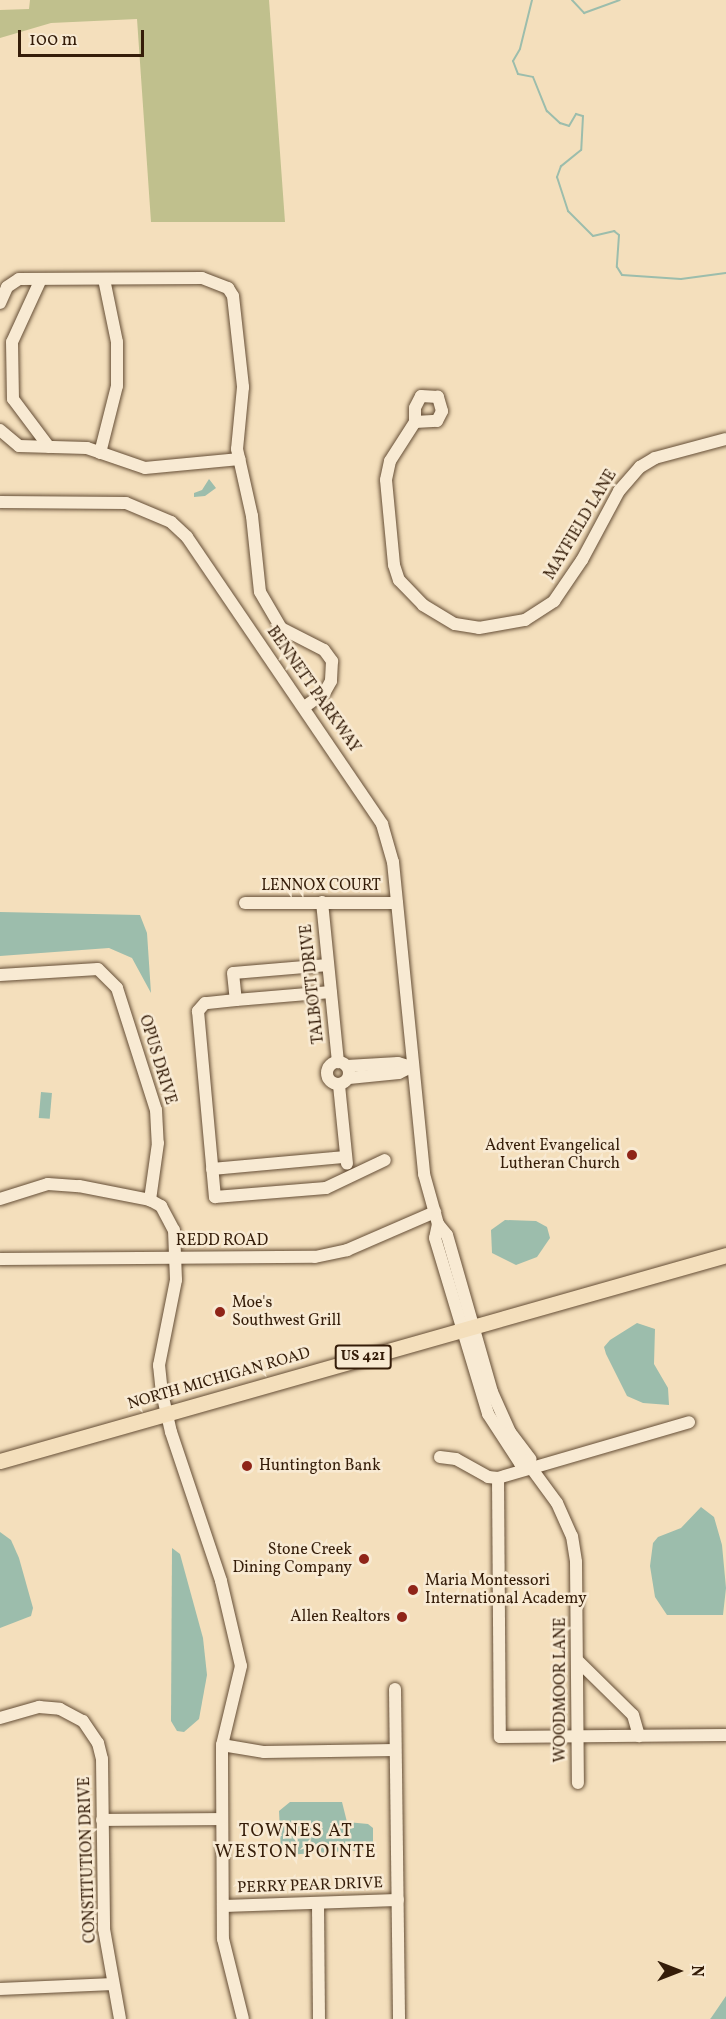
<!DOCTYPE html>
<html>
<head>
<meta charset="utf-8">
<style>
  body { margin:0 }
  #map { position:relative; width:726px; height:2019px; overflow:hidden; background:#f4dfbc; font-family:Vollkorn,serif }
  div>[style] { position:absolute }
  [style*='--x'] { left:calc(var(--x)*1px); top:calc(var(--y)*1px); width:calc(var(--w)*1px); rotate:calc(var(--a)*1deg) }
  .green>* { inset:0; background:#c0c08d }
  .water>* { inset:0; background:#9cbdac; transform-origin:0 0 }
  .stream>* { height:2px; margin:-1px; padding:0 1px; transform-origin:1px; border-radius:1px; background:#9cbdac }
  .roads { filter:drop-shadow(0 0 2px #654e36) drop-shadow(0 0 2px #654e36) }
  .minor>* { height:12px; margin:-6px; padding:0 6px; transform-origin:6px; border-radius:6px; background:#f8ead3 }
  .minor>.ring { margin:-6px; padding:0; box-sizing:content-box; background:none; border:12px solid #f8ead3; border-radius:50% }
  .major>* { height:15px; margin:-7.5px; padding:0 7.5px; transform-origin:7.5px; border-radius:7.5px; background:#f4dfbc }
  .dots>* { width:16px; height:16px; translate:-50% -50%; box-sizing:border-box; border:3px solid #f8ead3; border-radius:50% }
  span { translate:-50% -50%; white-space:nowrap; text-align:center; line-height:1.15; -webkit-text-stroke:5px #f8ead3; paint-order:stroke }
  .shield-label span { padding:2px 4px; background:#f8ead3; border:2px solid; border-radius:4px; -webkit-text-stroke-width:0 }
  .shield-label { font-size:15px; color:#351d09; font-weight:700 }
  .street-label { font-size:16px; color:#351d09 }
  .poi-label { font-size:16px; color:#351d09 }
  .right { translate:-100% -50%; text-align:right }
  .left { translate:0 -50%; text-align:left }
  .neighbourhood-label { font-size:18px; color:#351d09; letter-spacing:1.5px }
  .north { position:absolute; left:648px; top:1941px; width:60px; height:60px; -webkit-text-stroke:4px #f8ead3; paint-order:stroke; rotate:90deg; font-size:16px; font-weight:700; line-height:24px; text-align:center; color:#351d09 }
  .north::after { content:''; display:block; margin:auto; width:21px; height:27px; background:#351d09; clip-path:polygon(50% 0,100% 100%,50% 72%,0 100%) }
  .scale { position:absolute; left:18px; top:30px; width:126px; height:27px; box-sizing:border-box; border:3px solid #351d09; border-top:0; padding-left:8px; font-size:18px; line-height:21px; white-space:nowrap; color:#351d09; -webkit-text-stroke:4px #f8ead3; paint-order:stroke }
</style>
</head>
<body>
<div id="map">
  <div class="green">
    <i style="clip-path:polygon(30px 0,269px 0,285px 222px,151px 222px,137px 19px,51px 23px,0 38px,0 10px,29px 9px)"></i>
  </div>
  <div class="water">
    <i style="clip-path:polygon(209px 479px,216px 488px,205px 496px,194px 497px,194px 493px,202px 490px)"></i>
    <i style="clip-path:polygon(0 912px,140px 915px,147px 933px,151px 993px,132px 958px,109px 948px,0 956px)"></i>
    <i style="left:41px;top:1092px;width:11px;height:26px;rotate:5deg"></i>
    <i style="clip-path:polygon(505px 1220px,536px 1221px,547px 1227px,550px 1238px,537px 1257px,516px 1265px,492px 1253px,491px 1230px)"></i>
    <i style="clip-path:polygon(637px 1323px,655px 1329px,654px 1364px,668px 1388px,669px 1405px,643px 1403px,627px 1396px,606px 1354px,604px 1347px,610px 1340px)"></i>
    <i style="clip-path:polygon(701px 1507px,714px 1517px,722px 1545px,726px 1588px,723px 1615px,667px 1615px,655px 1597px,650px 1566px,653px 1543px,658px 1537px,681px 1528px)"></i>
    <i style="clip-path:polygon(0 1532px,11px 1540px,19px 1558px,33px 1608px,31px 1616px,0 1628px)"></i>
    <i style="clip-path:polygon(172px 1548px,180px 1554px,203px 1638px,207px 1675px,199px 1719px,184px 1732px,177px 1731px,171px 1721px)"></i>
    <i style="clip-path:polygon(290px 1802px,342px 1802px,347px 1822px,368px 1824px,373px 1828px,373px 1842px,364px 1850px,285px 1855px,281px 1852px,279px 1811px)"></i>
    <i style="clip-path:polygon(726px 1996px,726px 2019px,710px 2019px,711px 2018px)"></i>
  </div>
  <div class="stream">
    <i style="--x:532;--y:0;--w:50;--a:103.8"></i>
    <i style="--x:520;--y:49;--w:14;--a:120"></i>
    <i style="--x:513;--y:61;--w:14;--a:69"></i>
    <i style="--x:518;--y:74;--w:15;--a:11"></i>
    <i style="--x:533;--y:77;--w:37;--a:68"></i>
    <i style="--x:547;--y:111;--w:18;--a:43"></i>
    <i style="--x:560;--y:123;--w:9;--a:18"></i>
    <i style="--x:569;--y:126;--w:14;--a:-60"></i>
    <i style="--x:576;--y:114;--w:7;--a:16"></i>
    <i style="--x:583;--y:116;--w:34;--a:93"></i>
    <i style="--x:581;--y:150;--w:26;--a:141"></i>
    <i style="--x:561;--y:166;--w:12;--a:110"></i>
    <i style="--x:557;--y:177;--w:36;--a:72"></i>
    <i style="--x:568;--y:211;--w:35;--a:45"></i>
    <i style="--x:593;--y:236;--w:22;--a:-13"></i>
    <i style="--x:614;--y:231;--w:6;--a:39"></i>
    <i style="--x:619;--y:235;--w:32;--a:94"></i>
    <i style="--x:617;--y:267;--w:9;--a:58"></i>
    <i style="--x:622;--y:275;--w:59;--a:3.9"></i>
    <i style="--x:681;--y:279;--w:45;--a:-7.6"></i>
    <i style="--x:572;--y:0;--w:18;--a:47"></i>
    <i style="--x:584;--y:13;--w:38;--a:-20"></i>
  </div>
  <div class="roads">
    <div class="minor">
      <i style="--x:41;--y:279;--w:69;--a:114.7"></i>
      <i style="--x:12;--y:342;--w:57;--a:89"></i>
      <i style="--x:13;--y:399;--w:60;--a:53.1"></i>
      <i style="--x:0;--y:303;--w:17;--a:-66"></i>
      <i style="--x:7;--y:287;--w:14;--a:-34"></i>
      <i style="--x:19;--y:279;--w:183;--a:-0.3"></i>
      <i style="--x:202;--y:278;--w:28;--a:21"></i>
      <i style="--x:228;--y:288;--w:9;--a:58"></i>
      <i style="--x:233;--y:296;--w:92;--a:83.7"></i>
      <i style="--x:243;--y:387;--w:62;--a:95.5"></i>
      <i style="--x:237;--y:449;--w:69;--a:77.4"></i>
      <i style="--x:252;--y:516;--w:76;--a:84"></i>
      <i style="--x:260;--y:592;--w:42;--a:59.7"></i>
      <i style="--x:281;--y:628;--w:48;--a:27.1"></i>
      <i style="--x:324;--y:650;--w:14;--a:54"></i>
      <i style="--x:332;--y:661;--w:20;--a:93"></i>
      <i style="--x:331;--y:681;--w:13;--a:119"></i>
      <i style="--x:325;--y:692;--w:26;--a:144"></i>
      <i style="--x:415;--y:422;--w:22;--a:-3"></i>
      <i style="--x:437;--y:421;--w:11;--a:-63"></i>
      <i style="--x:442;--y:411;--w:15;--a:-106"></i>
      <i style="--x:438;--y:397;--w:17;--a:-177"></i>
      <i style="--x:421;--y:396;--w:13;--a:117"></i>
      <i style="--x:415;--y:408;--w:14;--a:90"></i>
      <i style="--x:415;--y:422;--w:46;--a:122.7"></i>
      <i style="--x:390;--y:461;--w:19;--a:102"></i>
      <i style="--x:386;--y:480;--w:85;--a:84.6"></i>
      <i style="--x:394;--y:565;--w:16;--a:72"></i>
      <i style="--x:399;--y:580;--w:35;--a:46"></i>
      <i style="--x:423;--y:605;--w:37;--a:31"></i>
      <i style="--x:455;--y:624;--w:24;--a:9"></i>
      <i style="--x:479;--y:628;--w:47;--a:-9.9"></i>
      <i style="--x:525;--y:620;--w:35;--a:-33"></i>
      <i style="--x:554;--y:601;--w:50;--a:-55.7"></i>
      <i style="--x:582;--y:560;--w:78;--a:-61.8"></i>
      <i style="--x:619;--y:491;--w:32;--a:-49"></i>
      <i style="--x:640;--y:467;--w:17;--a:-31"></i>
      <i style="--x:655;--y:458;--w:73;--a:-15"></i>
      <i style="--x:0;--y:430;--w:25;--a:40"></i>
      <i style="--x:19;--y:446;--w:68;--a:1.7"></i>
      <i style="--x:87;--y:448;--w:61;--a:19"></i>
      <i style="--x:145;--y:468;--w:95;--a:-5.4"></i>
      <i style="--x:100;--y:453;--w:69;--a:-75.8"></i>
      <i style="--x:117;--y:386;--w:44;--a:-90"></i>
      <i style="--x:117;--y:342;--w:64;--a:-101.7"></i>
      <i style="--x:0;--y:502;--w:126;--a:0.5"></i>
      <i style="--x:126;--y:503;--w:49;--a:22.9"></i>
      <i style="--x:171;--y:522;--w:22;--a:43"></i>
      <i style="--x:187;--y:537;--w:347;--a:55.8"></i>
      <i style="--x:382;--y:824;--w:40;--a:74"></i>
      <i style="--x:393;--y:862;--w:314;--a:84.3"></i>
      <i style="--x:424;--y:1174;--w:52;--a:74.4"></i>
      <i style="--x:438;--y:1224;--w:14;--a:51"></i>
      <i style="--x:447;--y:1235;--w:163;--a:74"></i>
      <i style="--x:492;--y:1392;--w:44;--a:65.8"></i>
      <i style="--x:510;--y:1432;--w:34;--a:53"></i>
      <i style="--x:530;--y:1459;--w:7;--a:98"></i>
      <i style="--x:322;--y:902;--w:161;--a:84.3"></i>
      <i style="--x:245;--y:903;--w:152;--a:0"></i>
      <i style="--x:328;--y:965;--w:95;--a:175.2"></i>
      <i style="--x:233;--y:973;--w:27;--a:84"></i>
      <i style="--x:236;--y:1000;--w:95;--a:-4.8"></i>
      <i style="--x:0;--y:975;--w:98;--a:-3.5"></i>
      <i style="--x:98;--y:969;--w:27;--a:45"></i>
      <i style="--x:117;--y:988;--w:128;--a:72.3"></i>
      <i style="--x:156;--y:1110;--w:33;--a:87"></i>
      <i style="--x:158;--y:1143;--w:58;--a:98"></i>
      <i style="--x:236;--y:1000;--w:31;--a:174"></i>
      <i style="--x:205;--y:1003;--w:11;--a:131"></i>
      <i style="--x:198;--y:1011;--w:187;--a:84.8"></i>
      <i style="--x:215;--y:1197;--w:111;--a:-4.6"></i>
      <i style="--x:326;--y:1188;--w:65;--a:-25.4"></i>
      <i class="ring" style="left:327px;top:1062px;width:10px;height:10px"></i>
      <i style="--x:347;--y:1066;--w:51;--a:-3.4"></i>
      <i style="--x:398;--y:1063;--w:14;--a:17"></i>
      <i style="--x:349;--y:1078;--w:50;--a:-5.7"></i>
      <i style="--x:399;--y:1073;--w:13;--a:-27"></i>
      <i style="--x:339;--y:1085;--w:79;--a:84.2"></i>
      <i style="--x:212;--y:1169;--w:134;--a:-5.2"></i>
      <i style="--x:0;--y:1199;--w:50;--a:-17.4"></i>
      <i style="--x:48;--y:1184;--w:31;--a:4"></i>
      <i style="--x:79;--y:1186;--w:72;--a:11.2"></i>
      <i style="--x:150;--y:1200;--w:13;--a:29"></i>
      <i style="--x:161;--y:1206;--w:27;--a:62"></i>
      <i style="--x:174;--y:1230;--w:50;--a:87.7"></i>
      <i style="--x:176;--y:1280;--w:87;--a:101.3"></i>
      <i style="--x:159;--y:1365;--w:28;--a:84"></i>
      <i style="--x:162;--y:1393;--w:40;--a:77"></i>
      <i style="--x:171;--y:1432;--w:157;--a:71.4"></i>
      <i style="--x:221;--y:1581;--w:87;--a:76.8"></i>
      <i style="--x:241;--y:1666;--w:81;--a:103.5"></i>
      <i style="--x:222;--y:1745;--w:17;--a:90"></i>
      <i style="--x:222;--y:1762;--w:177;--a:89.7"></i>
      <i style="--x:223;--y:1939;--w:82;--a:76"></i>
      <i style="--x:438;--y:1224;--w:14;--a:102"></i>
      <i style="--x:435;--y:1238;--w:184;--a:73.2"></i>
      <i style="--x:488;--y:1414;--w:59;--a:56.9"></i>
      <i style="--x:520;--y:1463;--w:13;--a:27"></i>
      <i style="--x:532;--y:1469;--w:42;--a:53.7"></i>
      <i style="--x:557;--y:1503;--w:36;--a:66"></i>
      <i style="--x:572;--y:1536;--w:26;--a:81"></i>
      <i style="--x:576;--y:1562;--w:221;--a:89.5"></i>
      <i style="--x:0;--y:1259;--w:315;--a:-0.4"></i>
      <i style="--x:315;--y:1257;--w:33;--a:-12"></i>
      <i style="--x:347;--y:1250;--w:96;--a:-23.4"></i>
      <i style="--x:440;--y:1457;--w:16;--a:7"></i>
      <i style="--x:456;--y:1459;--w:37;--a:29"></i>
      <i style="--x:488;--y:1477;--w:10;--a:6"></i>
      <i style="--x:498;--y:1478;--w:199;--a:-16.3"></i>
      <i style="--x:498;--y:1478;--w:259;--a:89.6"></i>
      <i style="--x:500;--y:1737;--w:226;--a:-0.5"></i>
      <i style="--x:577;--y:1660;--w:78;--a:44.5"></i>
      <i style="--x:633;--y:1715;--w:22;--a:74"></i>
      <i style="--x:395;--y:1689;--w:330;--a:89.3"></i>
      <i style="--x:0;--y:1718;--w:41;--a:-15.8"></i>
      <i style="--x:39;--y:1707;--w:21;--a:5"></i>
      <i style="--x:60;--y:1709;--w:26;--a:28"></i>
      <i style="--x:83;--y:1721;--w:27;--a:56"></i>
      <i style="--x:98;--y:1743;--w:16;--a:76"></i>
      <i style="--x:102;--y:1759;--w:170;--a:89.3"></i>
      <i style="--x:104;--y:1929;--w:91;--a:79.9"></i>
      <i style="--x:222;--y:1745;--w:43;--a:9.5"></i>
      <i style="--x:264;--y:1752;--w:131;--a:-0.9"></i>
      <i style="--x:102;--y:1820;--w:120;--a:-0.5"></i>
      <i style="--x:318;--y:1905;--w:114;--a:89.5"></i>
      <i style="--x:223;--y:1906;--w:175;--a:-2"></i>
      <i style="--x:0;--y:1989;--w:113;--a:-2.5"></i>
    </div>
    <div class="major">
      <i style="--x:0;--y:1461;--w:755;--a:-15.84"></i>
    </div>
  </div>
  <div class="dots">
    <i style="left:632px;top:1155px;background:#8f2418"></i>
    <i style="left:220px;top:1312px;background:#8f2418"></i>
    <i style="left:247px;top:1466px;background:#8f2418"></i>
    <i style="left:364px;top:1559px;background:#8f2418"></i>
    <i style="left:413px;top:1590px;background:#8f2418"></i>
    <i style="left:402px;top:1617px;background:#8f2418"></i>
  </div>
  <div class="shield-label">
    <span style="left:363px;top:1357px">US 421</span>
  </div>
  <div class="street-label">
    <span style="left:581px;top:525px;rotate:-59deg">MAYFIELD LANE</span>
    <span style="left:313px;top:690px;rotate:55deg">BENNETT PARKWAY</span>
    <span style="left:321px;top:886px">LENNOX COURT</span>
    <span style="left:313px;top:984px;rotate:-96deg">TALBOTT DRIVE</span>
    <span style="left:157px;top:1060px;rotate:73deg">OPUS DRIVE</span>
    <span style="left:222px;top:1241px">REDD ROAD</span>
    <span style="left:219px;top:1379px;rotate:-16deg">NORTH MICHIGAN ROAD</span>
    <span style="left:561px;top:1690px;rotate:-90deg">WOODMOOR LANE</span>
    <span style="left:88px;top:1860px;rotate:-92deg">CONSTITUTION DRIVE</span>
    <span style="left:310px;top:1886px;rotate:-2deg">PERRY PEAR DRIVE</span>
  </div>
  <div class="poi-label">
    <span class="right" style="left:620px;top:1155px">Advent Evangelical<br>Lutheran Church</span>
    <span class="left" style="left:232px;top:1312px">Moe's<br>Southwest Grill</span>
    <span class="left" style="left:259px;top:1466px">Huntington Bank</span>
    <span class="right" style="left:352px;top:1559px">Stone Creek<br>Dining Company</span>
    <span class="left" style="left:425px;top:1590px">Maria Montessori<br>International Academy</span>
    <span class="right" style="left:390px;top:1617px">Allen Realtors</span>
  </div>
  <div class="neighbourhood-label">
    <span style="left:296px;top:1843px">TOWNES AT<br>WESTON POINTE</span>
  </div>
  <div class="north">N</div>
  <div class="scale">100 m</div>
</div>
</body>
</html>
